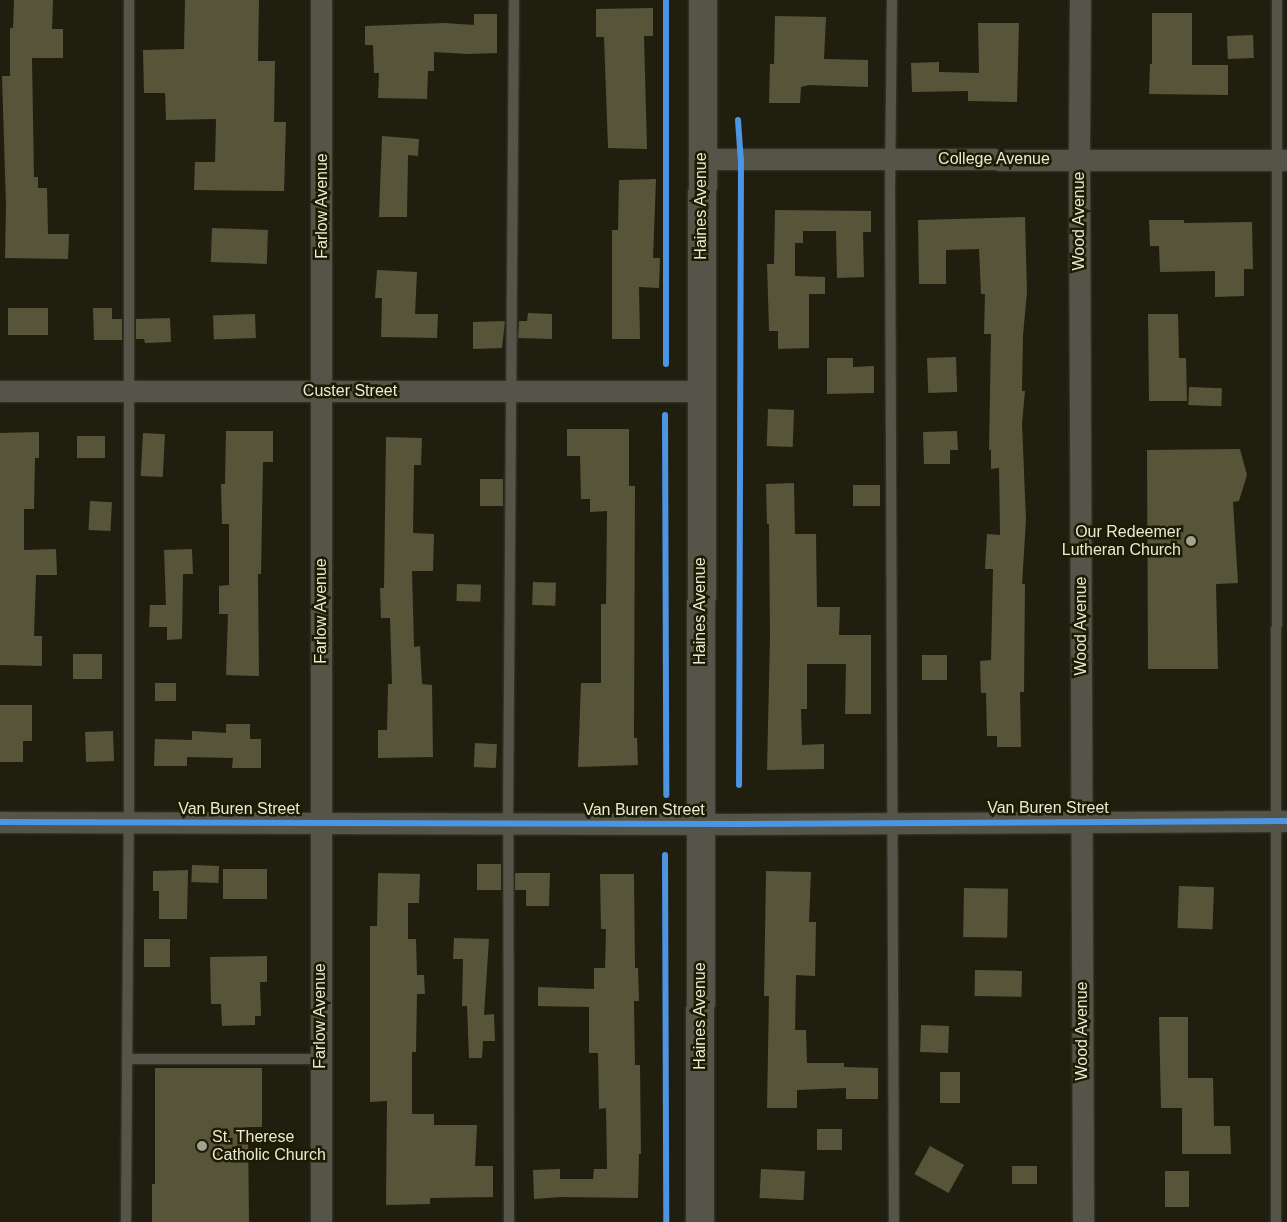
<!DOCTYPE html>
<html>
<head>
<meta charset="utf-8">
<style>
  body { margin:0 }
  #map { position:relative; width:1287px; height:1222px; overflow:hidden; background:#201f0f; font-family:Helvetica,sans-serif }
  div>[style] { position:absolute }
  [style*='--x'] { left:calc(var(--x)*1px); top:calc(var(--y)*1px); width:calc(var(--w)*1px); rotate:calc(var(--a)*1deg) }
  .building>* { inset:0; background:#56553a; transform-origin:0 0 }
  .roads { filter:drop-shadow(0 0 1px #3a3a2f) drop-shadow(0 0 1px #3a3a2f) }
  .service>* { height:10px; margin:-5px; padding:0 5px; transform-origin:5px; border-radius:5px; background:#545449 }
  .minor>* { height:21px; margin:-10.5px; padding:0 10.5px; transform-origin:10.5px; border-radius:10.5px; background:#545449 }
  .secondary>* { height:28px; margin:-14px; padding:0 14px; transform-origin:14px; border-radius:14px; background:#545449 }
  .cycleway>* { height:6px; margin:-3px; padding:0 3px; transform-origin:3px; border-radius:3px; background:#4d94e3 }
  .dots>* { width:14px; height:14px; translate:-50% -50%; box-sizing:border-box; border:2px solid #1d1c01; border-radius:50% }
  span { translate:-50% -50%; white-space:nowrap; text-align:center; line-height:1.15; -webkit-text-stroke:5px #1d1c01; paint-order:stroke }
  .street-label { font-size:16px; color:#e8e9d8 }
  .poi-label { font-size:16px; color:#e8e9d8 }
  .right { translate:-100% -50%; text-align:right }
  .left { translate:0 -50%; text-align:left }
</style>
</head>
<body>
<div id="map">
  <div class="building">
    <i style="clip-path:polygon(14px 0,53px 0,52px 29px,63px 29px,63px 58px,32px 58px,34px 177px,38px 177px,38px 188px,47px 188px,48px 234px,69px 234px,68px 259px,5px 258px,6px 206px,2px 76px,10px 76px,10px 28px,13px 28px)"></i>
    <i style="clip-path:polygon(185px 0,259px 0,258px 61px,275px 61px,274px 122px,286px 122px,284px 191px,194px 190px,195px 162px,215px 162px,216px 119px,166px 120px,165px 93px,144px 93px,143px 50px,184px 49px)"></i>
    <i style="clip-path:polygon(653px 8px,653px 36px,644px 36px,647px 149px,608px 148px,604px 37px,596px 37px,596px 9px)"></i>
    <i style="clip-path:polygon(1152px 13px,1192px 13px,1192px 65px,1228px 65px,1228px 95px,1149px 94px,1150px 64px,1152px 64px)"></i>
    <i style="clip-path:polygon(474px 14px,497px 14px,497px 53px,468px 54px,434px 52px,434px 71px,428px 71px,427px 99px,378px 98px,379px 73px,374px 73px,373px 45px,365px 45px,365px 26px,444px 23px,474px 25px)"></i>
    <i style="clip-path:polygon(775px 16px,826px 17px,824px 59px,868px 60px,868px 87px,809px 85px,801px 87px,800px 103px,769px 103px,770px 64px,774px 64px)"></i>
    <i style="clip-path:polygon(978px 23px,1019px 23px,1017px 102px,968px 101px,968px 91px,912px 92px,911px 63px,939px 62px,939px 72px,979px 73px)"></i>
    <i style="left:1253px;top:35px;width:23px;height:26px;rotate:88deg"></i>
    <i style="clip-path:polygon(382px 136px,419px 139px,418px 156px,408px 155px,407px 217px,379px 217px)"></i>
    <i style="clip-path:polygon(656px 179px,653px 258px,660px 258px,659px 288px,639px 287px,640px 339px,612px 339px,612px 230px,618px 230px,619px 180px)"></i>
    <i style="clip-path:polygon(775px 210px,871px 211px,871px 232px,863px 232px,864px 277px,837px 278px,836px 231px,803px 231px,803px 243px,795px 243px,795px 276px,825px 277px,825px 294px,809px 294px,809px 348px,778px 349px,778px 331px,769px 331px,767px 264px,774px 264px)"></i>
    <i style="clip-path:polygon(1025px 217px,1027px 292px,1023px 335px,1022px 391px,1025px 391px,1022px 423px,1026px 520px,1022px 584px,1025px 584px,1024px 692px,1020px 692px,1021px 747px,997px 747px,997px 736px,987px 736px,986px 693px,981px 693px,980px 661px,991px 660px,993px 569px,985px 569px,987px 534px,1000px 535px,999px 468px,991px 469px,991px 450px,989px 450px,991px 334px,984px 334px,985px 294px,981px 294px,979px 249px,946px 250px,946px 284px,919px 284px,918px 220px)"></i>
    <i style="clip-path:polygon(1149px 220px,1184px 220px,1184px 223px,1252px 222px,1253px 269px,1244px 269px,1244px 296px,1215px 297px,1215px 271px,1160px 272px,1159px 246px,1150px 246px)"></i>
    <i style="left:212px;top:228px;width:56px;height:34px;rotate:2deg"></i>
    <i style="clip-path:polygon(377px 270px,417px 272px,415px 314px,438px 314px,437px 338px,381px 337px,382px 298px,375px 298px)"></i>
    <i style="left:8px;top:308px;width:40px;height:27px"></i>
    <i style="clip-path:polygon(93px 308px,112px 308px,112px 319px,122px 319px,122px 340px,94px 340px)"></i>
    <i style="clip-path:polygon(528px 313px,552px 314px,552px 339px,518px 338px,519px 321px,527px 321px)"></i>
    <i style="left:255px;top:314px;width:24px;height:42px;rotate:88deg"></i>
    <i style="clip-path:polygon(1148px 314px,1178px 314px,1179px 358px,1186px 358px,1187px 401px,1149px 401px)"></i>
    <i style="clip-path:polygon(170px 318px,171px 342px,145px 343px,144px 339px,136px 339px,136px 319px)"></i>
    <i style="clip-path:polygon(505px 321px,502px 348px,473px 349px,473px 322px)"></i>
    <i style="left:956px;top:357px;width:35px;height:29px;rotate:88deg"></i>
    <i style="clip-path:polygon(827px 358px,853px 358px,853px 367px,874px 366px,874px 393px,827px 394px)"></i>
    <i style="left:1189px;top:387px;width:33px;height:18px;rotate:2deg"></i>
    <i style="left:768px;top:409px;width:26px;height:37px;rotate:2deg"></i>
    <i style="clip-path:polygon(567px 429px,629px 429px,629px 486px,635px 486px,634px 738px,637px 738px,638px 765px,578px 767px,581px 683px,601px 683px,601px 604px,606px 604px,607px 511px,590px 512px,590px 499px,581px 499px,580px 456px,567px 456px)"></i>
    <i style="clip-path:polygon(226px 431px,273px 431px,273px 462px,263px 462px,261px 574px,258px 574px,259px 676px,226px 675px,228px 614px,219px 614px,219px 586px,229px 585px,229px 524px,222px 524px,221px 484px,225px 484px)"></i>
    <i style="clip-path:polygon(957px 431px,958px 450px,950px 450px,950px 464px,924px 464px,923px 432px)"></i>
    <i style="clip-path:polygon(39px 432px,39px 458px,35px 458px,34px 509px,24px 509px,24px 550px,56px 549px,57px 575px,36px 575px,34px 636px,42px 636px,42px 666px,0 665px,0 433px)"></i>
    <i style="left:143px;top:433px;width:22px;height:43px;rotate:3deg"></i>
    <i style="left:105px;top:436px;width:22px;height:28px;rotate:90deg"></i>
    <i style="clip-path:polygon(386px 437px,422px 438px,421px 465px,414px 465px,413px 533px,434px 534px,433px 571px,412px 571px,414px 647px,420px 646px,422px 684px,432px 685px,433px 757px,378px 758px,378px 730px,387px 730px,388px 684px,392px 684px,390px 618px,381px 618px,380px 588px,384px 588px)"></i>
    <i style="clip-path:polygon(1240px 449px,1247px 475px,1239px 501px,1233px 502px,1238px 583px,1216px 584px,1218px 669px,1148px 669px,1147px 450px)"></i>
    <i style="left:480px;top:479px;width:23px;height:27px"></i>
    <i style="clip-path:polygon(794px 483px,795px 534px,816px 534px,817px 607px,840px 607px,839px 635px,871px 635px,871px 714px,845px 714px,846px 664px,807px 664px,807px 709px,801px 709px,802px 745px,824px 744px,824px 769px,767px 770px,770px 637px,769px 524px,767px 524px,766px 484px)"></i>
    <i style="left:853px;top:485px;width:27px;height:21px"></i>
    <i style="left:90px;top:501px;width:22px;height:29px;rotate:3deg"></i>
    <i style="clip-path:polygon(192px 549px,193px 574px,183px 574px,182px 639px,167px 640px,167px 627px,149px 627px,150px 605px,166px 605px,164px 550px)"></i>
    <i style="left:533px;top:582px;width:23px;height:23px;rotate:2deg"></i>
    <i style="left:457px;top:584px;width:24px;height:17px;rotate:2deg"></i>
    <i style="left:73px;top:654px;width:29px;height:25px"></i>
    <i style="left:922px;top:655px;width:25px;height:25px"></i>
    <i style="left:155px;top:683px;width:21px;height:18px"></i>
    <i style="clip-path:polygon(0 705px,32px 705px,32px 741px,23px 741px,23px 762px,0 762px)"></i>
    <i style="clip-path:polygon(226px 724px,250px 724px,250px 739px,261px 739px,261px 768px,232px 768px,233px 758px,187px 757px,187px 766px,154px 766px,155px 739px,192px 740px,192px 731px,226px 733px)"></i>
    <i style="left:113px;top:731px;width:30px;height:28px;rotate:88deg"></i>
    <i style="left:475px;top:743px;width:22px;height:24px;rotate:3deg"></i>
    <i style="left:477px;top:864px;width:24px;height:26px"></i>
    <i style="left:192px;top:865px;width:27px;height:17px;rotate:2deg"></i>
    <i style="left:267px;top:869px;width:30px;height:44px;rotate:90deg"></i>
    <i style="clip-path:polygon(188px 870px,187px 919px,159px 919px,159px 891px,153px 891px,153px 871px)"></i>
    <i style="clip-path:polygon(766px 871px,811px 872px,809px 922px,816px 922px,815px 976px,796px 975px,795px 1030px,806px 1030px,807px 1063px,844px 1063px,844px 1067px,878px 1068px,878px 1099px,846px 1099px,846px 1088px,797px 1090px,797px 1108px,767px 1108px,769px 996px,764px 996px)"></i>
    <i style="clip-path:polygon(378px 873px,420px 874px,419px 903px,408px 903px,408px 939px,416px 939px,417px 975px,424px 975px,425px 994px,417px 994px,416px 1052px,412px 1052px,412px 1114px,434px 1114px,434px 1125px,477px 1125px,475px 1166px,493px 1166px,493px 1197px,430px 1198px,430px 1204px,386px 1205px,387px 1101px,370px 1102px,370px 926px,377px 926px)"></i>
    <i style="clip-path:polygon(515px 873px,550px 873px,549px 906px,526px 906px,526px 890px,515px 890px)"></i>
    <i style="clip-path:polygon(600px 874px,634px 874px,635px 968px,638px 968px,639px 1001px,634px 1001px,635px 1065px,640px 1065px,641px 1154px,639px 1154px,638px 1198px,561px 1197px,534px 1199px,533px 1170px,560px 1169px,560px 1179px,593px 1179px,594px 1169px,607px 1169px,606px 1108px,599px 1109px,598px 1053px,589px 1053px,589px 1007px,538px 1006px,538px 987px,594px 989px,594px 968px,605px 968px,606px 929px,601px 929px)"></i>
    <i style="left:1179px;top:886px;width:35px;height:42px;rotate:2deg"></i>
    <i style="left:964px;top:888px;width:44px;height:49px;rotate:1deg"></i>
    <i style="clip-path:polygon(454px 938px,489px 939px,484px 1015px,494px 1014px,495px 1041px,483px 1041px,482px 1058px,469px 1058px,467px 1006px,462px 1006px,463px 959px,453px 959px)"></i>
    <i style="left:144px;top:939px;width:26px;height:28px"></i>
    <i style="clip-path:polygon(267px 956px,267px 982px,260px 982px,261px 1016px,255px 1016px,255px 1025px,222px 1026px,221px 1004px,211px 1004px,210px 957px)"></i>
    <i style="left:975px;top:970px;width:47px;height:26px;rotate:1deg"></i>
    <i style="clip-path:polygon(1159px 1017px,1188px 1017px,1188px 1078px,1213px 1078px,1214px 1126px,1230px 1126px,1231px 1154px,1182px 1154px,1182px 1108px,1161px 1108px)"></i>
    <i style="left:921px;top:1025px;width:28px;height:27px;rotate:2deg"></i>
    <i style="clip-path:polygon(155px 1068px,262px 1068px,262px 1127px,248px 1127px,249px 1222px,152px 1222px,152px 1184px,155px 1184px)"></i>
    <i style="left:960px;top:1072px;width:31px;height:20px;rotate:90deg"></i>
    <i style="left:817px;top:1129px;width:25px;height:21px"></i>
    <i style="left:930px;top:1146px;width:39px;height:32px;rotate:29deg"></i>
    <i style="left:1012px;top:1166px;width:25px;height:18px"></i>
    <i style="left:761px;top:1169px;width:44px;height:29px;rotate:3deg"></i>
    <i style="left:1165px;top:1171px;width:24px;height:36px"></i>
  </div>
  <div class="roads">
    <div class="service">
      <i style="--x:892;--y:0;--w:192;--a:90.6"></i>
      <i style="--x:890;--y:192;--w:1030;--a:89.78"></i>
      <i style="--x:127;--y:1059;--w:194;--a:0"></i>
      <i style="--x:126;--y:1222;--w:400;--a:-89.6"></i>
      <i style="--x:129;--y:822;--w:822;--a:-90"></i>
      <i style="--x:509;--y:1222;--w:399;--a:-90.1"></i>
      <i style="--x:508;--y:823;--w:823;--a:-89.58"></i>
      <i style="--x:1276;--y:1222;--w:1222;--a:-89.95"></i>
    </div>
    <div class="minor">
      <i style="--x:1080;--y:0;--w:159;--a:90.4"></i>
      <i style="--x:1079;--y:159;--w:1063;--a:89.78"></i>
      <i style="--x:702;--y:159;--w:585;--a:0.1"></i>
      <i style="--x:0;--y:391;--w:700;--a:0"></i>
      <i style="--x:0;--y:822;--w:738;--a:0.16"></i>
      <i style="--x:738;--y:824;--w:549;--a:-0.31"></i>
      <i style="--x:321;--y:1222;--w:1222;--a:-90"></i>
    </div>
    <div class="secondary">
      <i style="--x:700;--y:1222;--w:1222;--a:-89.86"></i>
    </div>
  </div>
  <div class="cycleway">
    <i style="--x:738;--y:120;--w:39;--a:86"></i>
    <i style="--x:741;--y:159;--w:626;--a:90.18"></i>
    <i style="--x:666;--y:364;--w:364;--a:-90"></i>
    <i style="--x:665;--y:415;--w:380;--a:89.8"></i>
    <i style="--x:0;--y:822;--w:738;--a:0.16"></i>
    <i style="--x:738;--y:824;--w:549;--a:-0.31"></i>
    <i style="--x:665;--y:855;--w:367;--a:89.8"></i>
  </div>
  <div class="dots">
    <i style="left:1191px;top:541px;background:#a2a292"></i>
    <i style="left:202px;top:1146px;background:#a2a292"></i>
  </div>
  <div class="street-label">
    <span style="left:994px;top:159px">College Avenue</span>
    <span style="left:322px;top:206px;rotate:-90deg">Farlow Avenue</span>
    <span style="left:701px;top:206px;rotate:-90deg">Haines Avenue</span>
    <span style="left:1079px;top:221px;rotate:-90deg">Wood Avenue</span>
    <span style="left:350px;top:391px">Custer Street</span>
    <span style="left:321px;top:611px;rotate:-90deg">Farlow Avenue</span>
    <span style="left:700px;top:611px;rotate:-90deg">Haines Avenue</span>
    <span style="left:1081px;top:626px;rotate:-90deg">Wood Avenue</span>
    <span style="left:1048px;top:808px">Van Buren Street</span>
    <span style="left:239px;top:809px">Van Buren Street</span>
    <span style="left:644px;top:810px">Van Buren Street</span>
    <span style="left:320px;top:1016px;rotate:-90deg">Farlow Avenue</span>
    <span style="left:700px;top:1016px;rotate:-90deg">Haines Avenue</span>
    <span style="left:1082px;top:1031px;rotate:-90deg">Wood Avenue</span>
  </div>
  <div class="poi-label">
    <span class="right" style="left:1181px;top:541px">Our Redeemer<br>Lutheran Church</span>
    <span class="left" style="left:212px;top:1146px">St. Therese<br>Catholic Church</span>
  </div>
</div>
</body>
</html>
